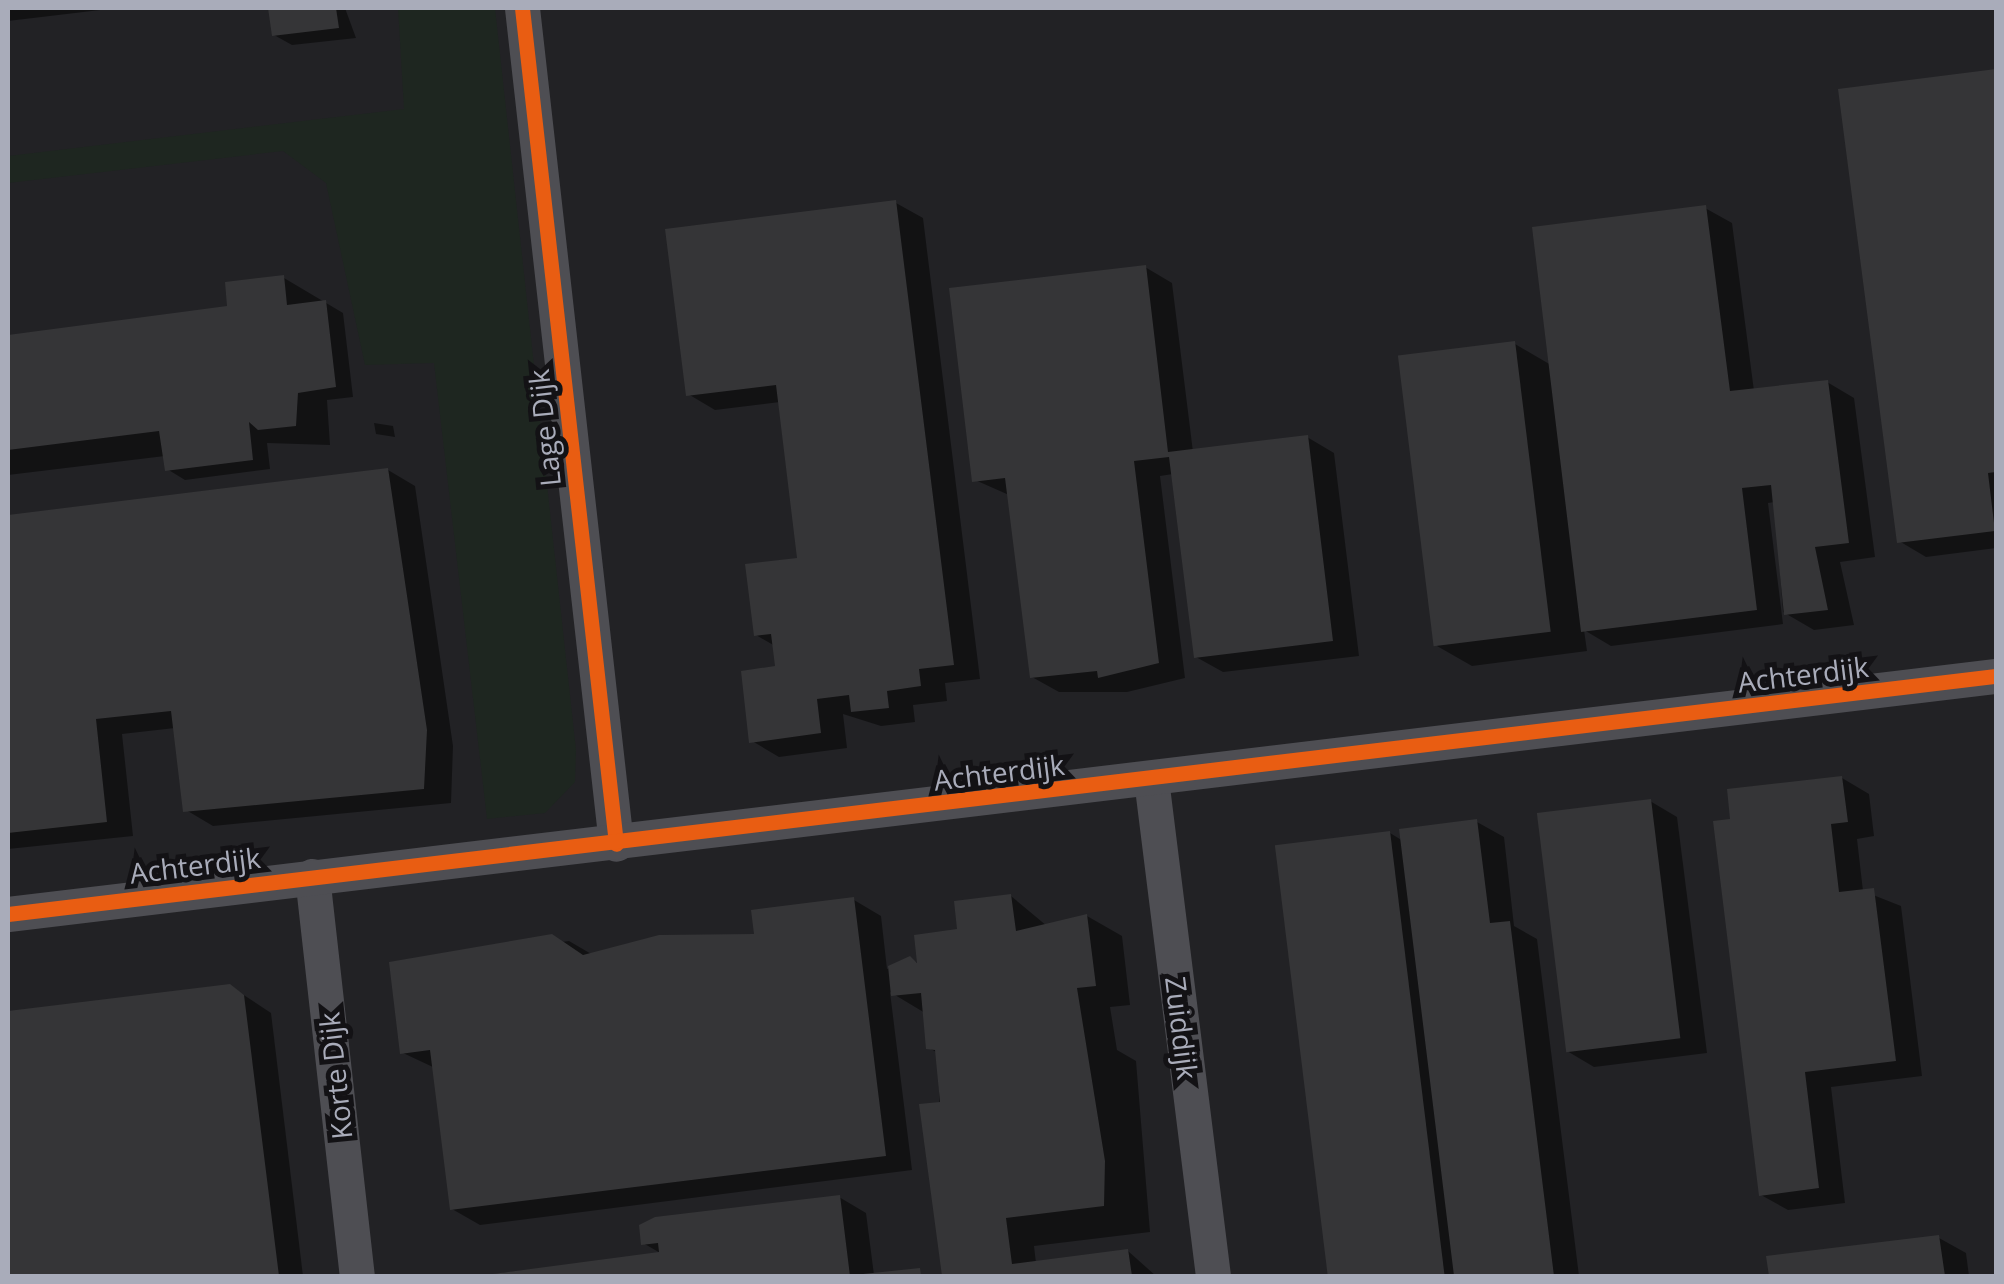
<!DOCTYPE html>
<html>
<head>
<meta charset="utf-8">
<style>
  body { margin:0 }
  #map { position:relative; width:2004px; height:1284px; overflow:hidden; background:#181819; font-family:"Open Sans",sans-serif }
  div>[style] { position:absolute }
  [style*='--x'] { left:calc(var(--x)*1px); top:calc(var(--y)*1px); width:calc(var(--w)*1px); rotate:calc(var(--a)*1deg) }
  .built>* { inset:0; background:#222225; transform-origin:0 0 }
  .green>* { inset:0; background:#1e2620 }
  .shadow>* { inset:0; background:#0007 }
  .building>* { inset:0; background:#353537; transform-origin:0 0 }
  .street>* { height:35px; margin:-17.5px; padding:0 17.5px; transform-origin:17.5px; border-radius:17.5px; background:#4e4e53 }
  .cycleway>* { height:15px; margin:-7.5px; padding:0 7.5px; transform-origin:7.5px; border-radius:7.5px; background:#e95d12 }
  span { translate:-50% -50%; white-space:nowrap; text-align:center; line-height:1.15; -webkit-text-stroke:10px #131215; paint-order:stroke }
  .street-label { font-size:28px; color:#a9acba }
  .frame { position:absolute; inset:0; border:10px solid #a9acba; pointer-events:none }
</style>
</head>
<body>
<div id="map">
  <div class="built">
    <i style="left:8px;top:8px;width:1988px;height:1268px"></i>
  </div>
  <div class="green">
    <i style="clip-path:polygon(398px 8px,495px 8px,576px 750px,575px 782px,545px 813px,487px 819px,434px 363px,365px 365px,326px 183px,283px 151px,8px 183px,8px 156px,404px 109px)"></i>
  </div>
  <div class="shadow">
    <i style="clip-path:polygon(8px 8px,117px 8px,8px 21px)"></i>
    <i style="clip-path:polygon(345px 8px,356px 38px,292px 45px,274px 35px,271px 10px)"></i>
    <i style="clip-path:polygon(1996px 71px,1996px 548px,1926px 557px,1899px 541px,1840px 91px)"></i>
    <i style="clip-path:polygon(896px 203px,923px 218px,980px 679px,945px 683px,947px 701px,913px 705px,915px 722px,881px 726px,843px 714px,847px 748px,779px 757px,752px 741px,778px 668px,775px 646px,756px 635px,800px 560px,780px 402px,715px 410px,688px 394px)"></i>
    <i style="clip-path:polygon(1705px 208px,1732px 223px,1754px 391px,1827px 382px,1854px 398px,1875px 557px,1840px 562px,1854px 625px,1814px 630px,1783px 612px,1775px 502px,1768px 503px,1783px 624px,1611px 646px,1584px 630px,1587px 651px,1472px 666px,1437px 646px,1515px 344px,1551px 365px)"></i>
    <i style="clip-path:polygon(1145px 267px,1172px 283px,1193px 452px,1307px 437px,1334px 453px,1359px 656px,1223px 672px,1196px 657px,1173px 474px,1160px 476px,1185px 678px,1127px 692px,1059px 692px,1032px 677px,1009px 495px,975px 480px)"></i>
    <i style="clip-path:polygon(284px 278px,343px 313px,353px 397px,327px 400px,330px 445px,267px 443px,270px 469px,185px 480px,167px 469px,165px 456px,8px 475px,8px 336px,230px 308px)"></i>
    <i style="clip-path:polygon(374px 423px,393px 426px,395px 437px,376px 434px)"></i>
    <i style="clip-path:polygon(388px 470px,415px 486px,453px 746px,451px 803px,213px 826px,186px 810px,175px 728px,122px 734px,133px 836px,8px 849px,8px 517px)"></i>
    <i style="clip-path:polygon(1842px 778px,1869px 794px,1874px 836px,1857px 839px,1863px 891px,1901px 906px,1922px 1076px,1831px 1087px,1845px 1203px,1788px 1210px,1761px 1195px,1733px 821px)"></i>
    <i style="clip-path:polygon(1650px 801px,1677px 817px,1707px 1053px,1594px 1067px,1567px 1051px)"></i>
    <i style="clip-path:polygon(1477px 822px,1504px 837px,1514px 926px,1537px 939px,1579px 1276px,1330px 1276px,1278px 847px,1390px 833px,1403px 841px)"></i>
    <i style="clip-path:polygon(1011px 896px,1047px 926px,1087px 916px,1122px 936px,1130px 1005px,1110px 1007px,1117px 1050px,1136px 1061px,1150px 1232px,1034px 1246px,1036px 1263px,1128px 1251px,1156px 1276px,944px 1276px,938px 1053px,929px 1048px,925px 1013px,890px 992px,912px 1170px,480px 1225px,452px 1209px,435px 1068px,403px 1053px,392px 964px,569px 941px,593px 955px,757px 936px,854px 900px,881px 916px,887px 969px,910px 959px,920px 964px)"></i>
    <i style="clip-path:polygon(230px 986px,271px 1013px,303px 1276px,8px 1276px,8px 1014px)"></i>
    <i style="clip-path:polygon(839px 1197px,866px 1213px,874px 1275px,931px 1276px,477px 1276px,662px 1254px,643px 1243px)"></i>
    <i style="clip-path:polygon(1939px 1238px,1966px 1253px,1969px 1276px,1771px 1276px,1769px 1259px)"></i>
  </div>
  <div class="building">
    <i style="clip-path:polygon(268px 8px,336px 8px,339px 28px,272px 36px)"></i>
    <i style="clip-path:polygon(1996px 69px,1996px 472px,1988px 473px,1995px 531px,1897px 543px,1838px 89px)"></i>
    <i style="clip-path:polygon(896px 200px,954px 665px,919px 669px,921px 686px,887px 691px,889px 708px,851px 712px,849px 695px,817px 699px,821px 733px,749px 743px,741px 671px,775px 666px,771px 634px,754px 636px,745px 564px,797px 558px,776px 385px,686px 396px,665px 229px)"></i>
    <i style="clip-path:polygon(1706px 205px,1730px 391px,1828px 380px,1849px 543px,1815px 547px,1828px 610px,1784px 615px,1771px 485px,1742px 488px,1757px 610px,1581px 632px,1532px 227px)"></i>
    <i style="clip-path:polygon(1146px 265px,1168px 452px,1308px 435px,1333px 641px,1194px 658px,1169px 457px,1134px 461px,1159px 663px,1098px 678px,1097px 671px,1030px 678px,1005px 478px,972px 482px,949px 288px)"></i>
    <i style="clip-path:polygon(284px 275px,287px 305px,326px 300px,336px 387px,298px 393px,296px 426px,258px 430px,249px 422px,253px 460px,165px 471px,159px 431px,8px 450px,8px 335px,227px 306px,225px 282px)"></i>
    <i style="left:1515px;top:341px;width:293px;height:118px;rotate:83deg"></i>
    <i style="clip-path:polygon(388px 468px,427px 730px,424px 789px,183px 812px,171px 711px,96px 719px,107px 822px,8px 833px,8px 515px)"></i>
    <i style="clip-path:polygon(1842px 776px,1848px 822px,1831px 824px,1839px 892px,1874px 888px,1896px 1061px,1805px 1072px,1819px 1188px,1759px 1196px,1713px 821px,1730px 819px,1727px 789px)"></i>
    <i style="left:1651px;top:799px;width:241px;height:115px;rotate:83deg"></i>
    <i style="clip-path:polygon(1477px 819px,1490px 923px,1510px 921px,1554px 1276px,1454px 1276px,1399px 829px)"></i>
    <i style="left:1390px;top:831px;width:448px;height:116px;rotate:83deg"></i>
    <i style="clip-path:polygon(1011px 894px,1016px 931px,1087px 914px,1096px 986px,1077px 988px,1105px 1161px,1104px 1206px,1006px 1218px,1012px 1264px,1128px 1249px,1132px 1276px,942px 1276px,919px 1104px,940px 1102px,935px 1050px,926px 1049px,921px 993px,891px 996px,888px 966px,910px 956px,917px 963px,914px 935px,957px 929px,954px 901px)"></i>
    <i style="clip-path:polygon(854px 897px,886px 1156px,450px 1210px,430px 1050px,400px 1054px,389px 962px,552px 934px,583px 955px,659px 935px,754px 934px,751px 910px)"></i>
    <i style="clip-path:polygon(230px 984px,244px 995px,279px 1276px,8px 1276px,8px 1011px)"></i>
    <i style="clip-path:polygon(840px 1195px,850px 1276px,477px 1276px,659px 1252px,658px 1243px,641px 1245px,639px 1225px,655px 1217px)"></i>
    <i style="clip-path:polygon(1939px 1235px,1945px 1276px,1769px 1276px,1766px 1256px)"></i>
    <i style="clip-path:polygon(920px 1268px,921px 1276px,863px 1276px,863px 1274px)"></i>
  </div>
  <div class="street">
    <i style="--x:522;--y:8;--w:841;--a:83.58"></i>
    <i style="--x:1151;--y:779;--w:501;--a:82.89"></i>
    <i style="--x:312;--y:876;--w:403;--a:83.6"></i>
    <i style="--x:8;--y:914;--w:2002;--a:-6.83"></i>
  </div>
  <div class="cycleway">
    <i style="--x:522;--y:8;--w:841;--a:83.58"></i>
    <i style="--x:8;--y:914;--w:2002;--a:-6.83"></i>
  </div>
  <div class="street-label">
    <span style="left:544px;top:428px;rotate:-96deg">Lage Dijk</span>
    <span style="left:1803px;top:674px;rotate:-7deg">Achterdijk</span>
    <span style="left:999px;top:772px;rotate:-7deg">Achterdijk</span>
    <span style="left:195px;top:865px;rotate:-7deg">Achterdijk</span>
    <span style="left:1182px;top:1028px;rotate:83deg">Zuiddijk</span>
    <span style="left:335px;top:1076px;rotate:-96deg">Korte Dijk</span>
  </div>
  <div class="frame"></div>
</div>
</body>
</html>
